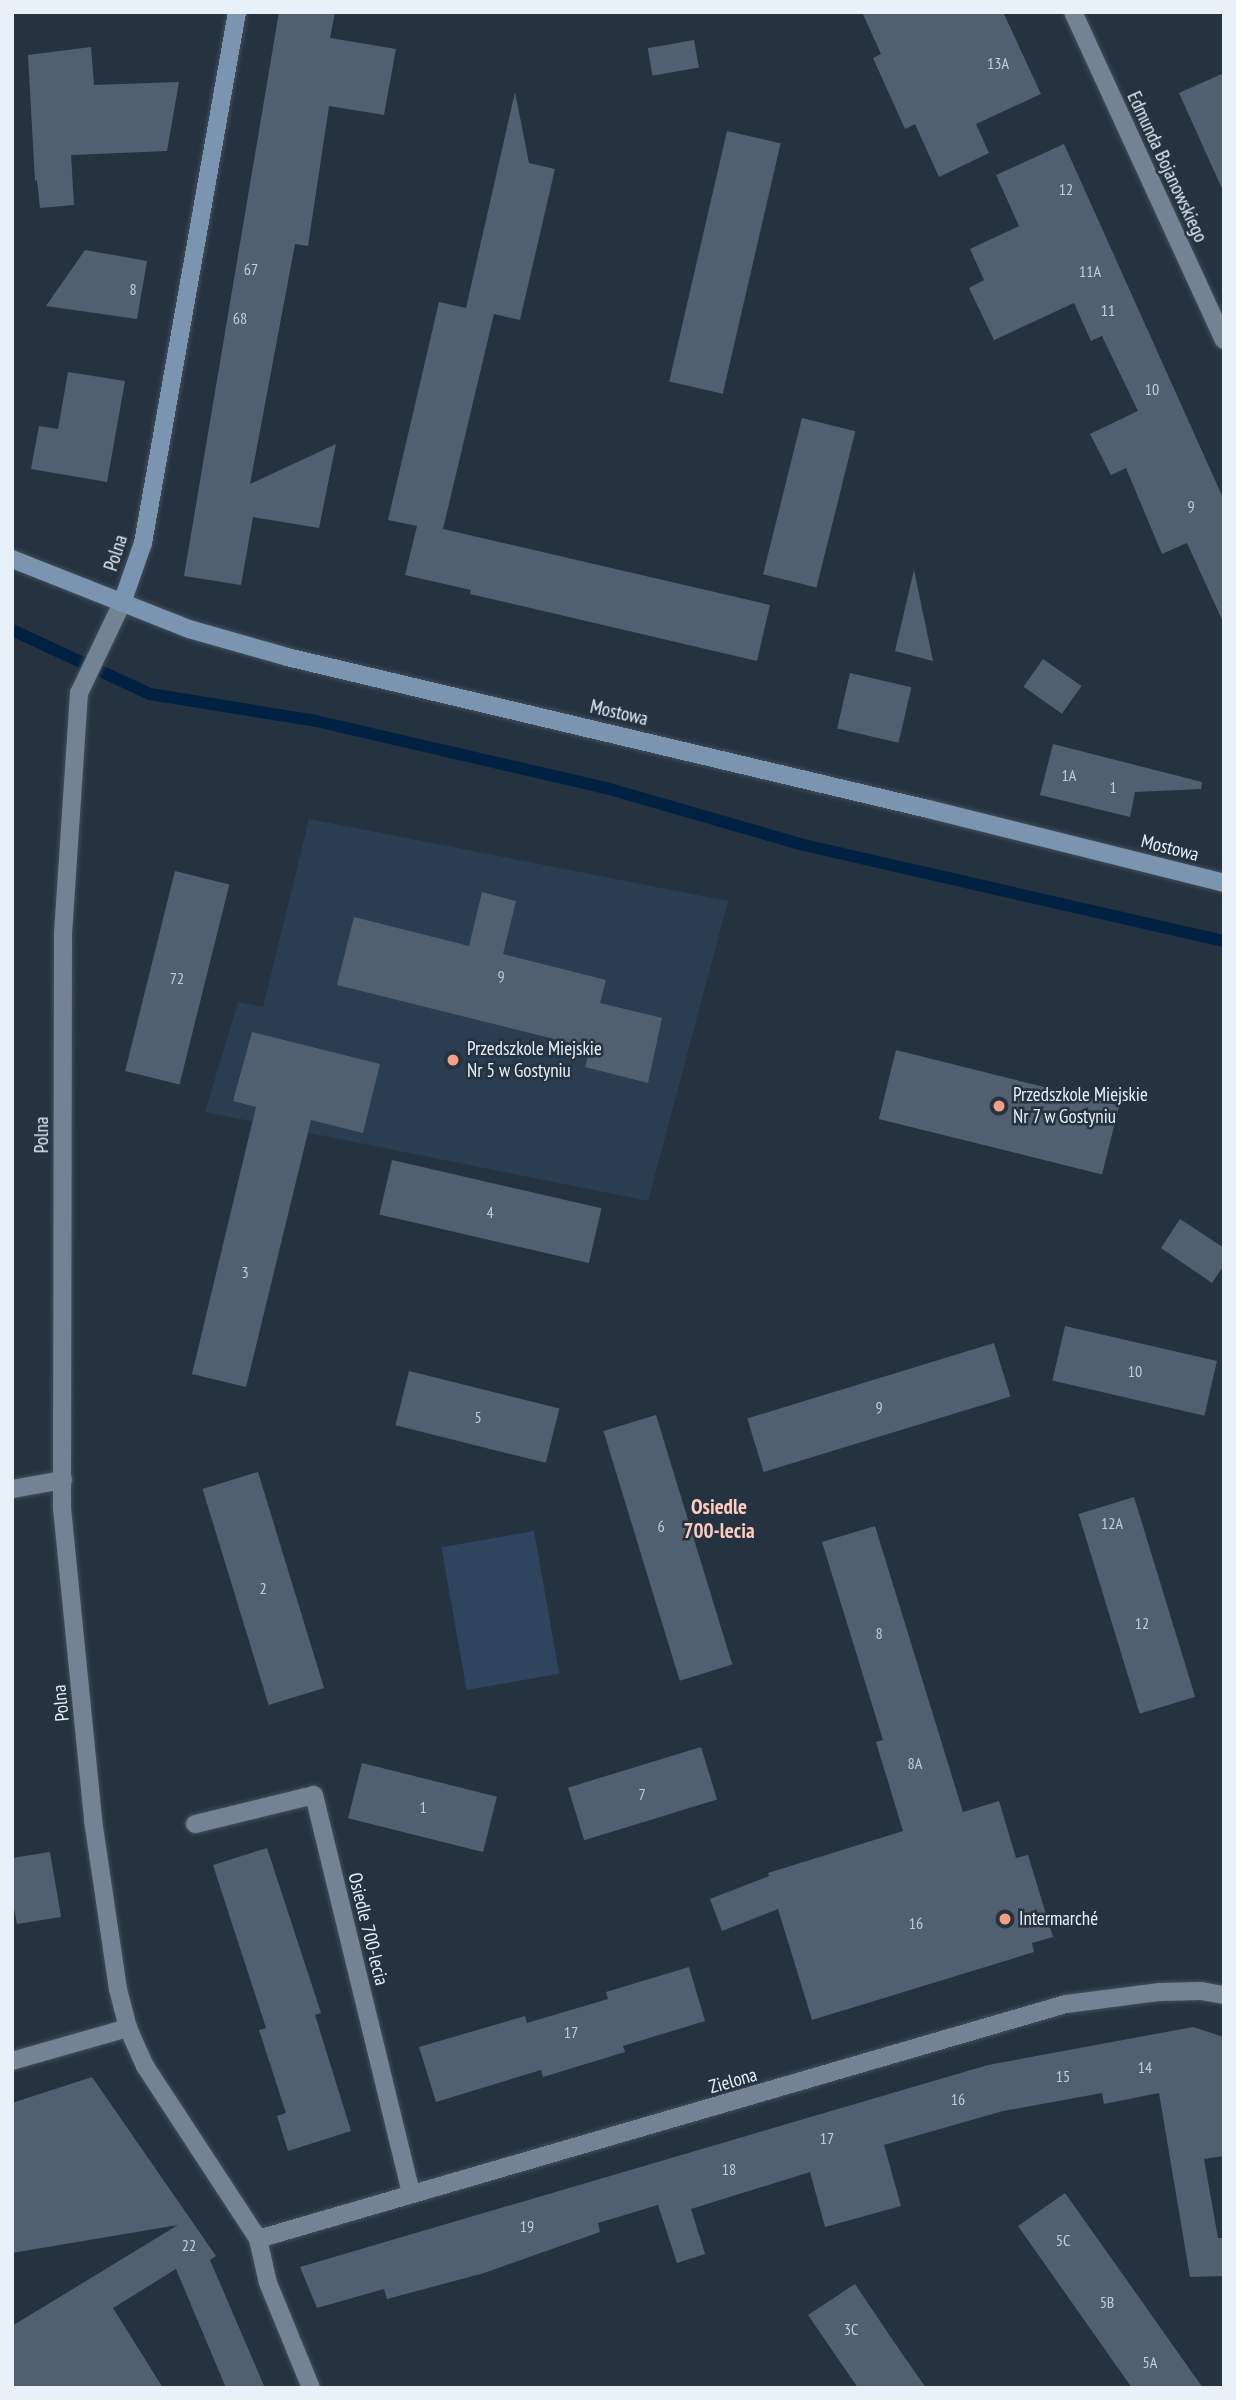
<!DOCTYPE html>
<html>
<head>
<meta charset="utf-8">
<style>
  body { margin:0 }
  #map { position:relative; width:1236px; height:2400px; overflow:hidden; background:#253341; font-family:"PT Sans Narrow",sans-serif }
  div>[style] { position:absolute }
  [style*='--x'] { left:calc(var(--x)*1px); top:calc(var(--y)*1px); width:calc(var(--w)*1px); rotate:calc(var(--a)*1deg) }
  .built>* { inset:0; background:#2b3d50 }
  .green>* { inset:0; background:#2e455d; transform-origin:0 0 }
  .stream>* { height:12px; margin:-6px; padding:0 6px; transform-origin:6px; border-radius:6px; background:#002141 }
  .building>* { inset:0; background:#516070; transform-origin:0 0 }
  .roads { filter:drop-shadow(0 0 2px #424e5a) drop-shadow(0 0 2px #424e5a) }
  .street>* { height:18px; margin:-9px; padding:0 9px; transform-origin:9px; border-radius:9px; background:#748394 }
  .secondary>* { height:18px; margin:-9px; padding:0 9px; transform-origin:9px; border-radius:9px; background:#7b94b0 }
  .dots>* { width:19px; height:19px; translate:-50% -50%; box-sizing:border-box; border:4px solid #253341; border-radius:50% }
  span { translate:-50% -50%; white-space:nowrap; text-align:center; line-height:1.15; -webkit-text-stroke:5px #253341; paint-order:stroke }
  .number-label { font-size:16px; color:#c2cdd8 }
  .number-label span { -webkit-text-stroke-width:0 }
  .street-label { font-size:19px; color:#e8f1fa }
  .poi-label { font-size:19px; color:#e8f1fa }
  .left { translate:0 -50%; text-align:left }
  .neighbourhood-label { font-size:21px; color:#fdccbc; font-weight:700 }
  .frame { position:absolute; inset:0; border:14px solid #e8f1fa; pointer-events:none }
</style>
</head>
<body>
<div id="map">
  <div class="built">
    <i style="clip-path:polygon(309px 819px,728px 901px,648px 1201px,205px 1112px,238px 1002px,263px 1007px)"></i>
  </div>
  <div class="green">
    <i style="left:534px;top:1531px;width:145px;height:94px;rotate:80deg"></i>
  </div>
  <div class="stream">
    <i style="--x:12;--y:630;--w:152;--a:24.9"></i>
    <i style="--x:150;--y:694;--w:168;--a:9.2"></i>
    <i style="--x:316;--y:721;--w:298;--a:13"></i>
    <i style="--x:606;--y:788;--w:206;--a:16.1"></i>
    <i style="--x:804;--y:845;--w:431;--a:12.9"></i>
  </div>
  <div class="building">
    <i style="clip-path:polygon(279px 12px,335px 12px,330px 38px,396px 49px,384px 115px,329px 106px,308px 246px,295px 244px,250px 484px,336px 444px,319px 528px,253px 517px,241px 585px,184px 576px)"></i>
    <i style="clip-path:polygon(862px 12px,1003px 12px,1041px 94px,976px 124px,989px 153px,939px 177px,915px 124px,905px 129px,873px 58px,881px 54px)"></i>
    <i style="left:694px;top:40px;width:28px;height:47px;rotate:80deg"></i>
    <i style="clip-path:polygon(91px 47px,94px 85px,179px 82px,167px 151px,71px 155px,74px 205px,40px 208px,37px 180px,35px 181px,28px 55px)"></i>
    <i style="clip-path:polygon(1224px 73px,1224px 193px,1179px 93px)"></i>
    <i style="clip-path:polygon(515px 92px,529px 163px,555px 169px,520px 320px,494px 314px,443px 529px,770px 605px,757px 661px,470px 594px,471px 590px,405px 575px,417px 526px,388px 520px,439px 302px,466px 308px)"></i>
    <i style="left:727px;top:131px;width:55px;height:257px;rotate:13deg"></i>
    <i style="clip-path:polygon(1064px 144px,1224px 500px,1224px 624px,1187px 543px,1162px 554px,1126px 468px,1111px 475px,1090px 434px,1138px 411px,1102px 336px,1091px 341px,1074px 303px,994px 340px,969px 288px,984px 280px,970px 249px,1019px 226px,996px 175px)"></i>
    <i style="clip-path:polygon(85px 250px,147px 261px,137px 319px,46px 306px)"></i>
    <i style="clip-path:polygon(68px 372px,125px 381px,107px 482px,31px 469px,39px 426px,58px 429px)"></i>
    <i style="left:802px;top:418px;width:55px;height:161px;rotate:14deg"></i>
    <i style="clip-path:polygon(914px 570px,933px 661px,895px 651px)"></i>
    <i style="left:1043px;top:659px;width:47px;height:34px;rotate:35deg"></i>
    <i style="left:850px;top:673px;width:63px;height:57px;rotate:13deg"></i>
    <i style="clip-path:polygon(1053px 744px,1202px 782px,1201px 789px,1135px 792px,1130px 817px,1040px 795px)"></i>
    <i style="left:175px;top:871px;width:56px;height:206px;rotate:14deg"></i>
    <i style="clip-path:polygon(482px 892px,516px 901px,503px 954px,606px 980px,600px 1003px,662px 1018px,648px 1083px,585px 1067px,590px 1048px,337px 985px,354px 917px,469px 946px)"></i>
    <i style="clip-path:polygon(252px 1032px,380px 1064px,363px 1133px,311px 1120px,246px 1387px,192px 1374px,256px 1107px,233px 1101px)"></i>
    <i style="left:896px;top:1050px;width:230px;height:71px;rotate:14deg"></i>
    <i style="left:392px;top:1160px;width:215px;height:56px;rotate:13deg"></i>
    <i style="clip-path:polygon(1180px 1219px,1224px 1248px,1224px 1265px,1212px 1283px,1161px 1248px)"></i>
    <i style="left:1065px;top:1326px;width:156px;height:56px;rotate:13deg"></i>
    <i style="left:994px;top:1343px;width:56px;height:258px;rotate:73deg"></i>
    <i style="left:409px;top:1371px;width:155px;height:56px;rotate:14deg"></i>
    <i style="left:656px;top:1415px;width:261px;height:55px;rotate:73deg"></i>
    <i style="left:258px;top:1472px;width:226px;height:58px;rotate:73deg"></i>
    <i style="left:1134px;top:1497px;width:209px;height:58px;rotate:73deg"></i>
    <i style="clip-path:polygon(875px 1526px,963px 1812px,999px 1801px,1016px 1858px,1028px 1855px,1053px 1937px,1032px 1943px,1034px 1952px,812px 2020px,778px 1909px,722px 1931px,710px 1899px,769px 1876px,768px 1873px,903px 1831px,876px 1742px,883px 1740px,822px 1542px)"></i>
    <i style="left:701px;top:1747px;width:55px;height:139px;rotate:73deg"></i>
    <i style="left:362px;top:1763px;width:139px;height:57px;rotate:14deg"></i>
    <i style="clip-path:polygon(267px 1848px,321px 2013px,315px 2015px,351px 2131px,288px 2151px,277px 2116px,286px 2113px,259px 2030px,266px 2028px,213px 1865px)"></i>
    <i style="clip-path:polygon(50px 1852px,61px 1917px,17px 1924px,12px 1898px,12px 1858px)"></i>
    <i style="clip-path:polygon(689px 1967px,705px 2021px,623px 2046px,625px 2052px,543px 2077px,541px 2070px,436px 2102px,419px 2047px,525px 2016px,527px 2023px,608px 1999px,606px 1992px)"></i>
    <i style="clip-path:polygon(1193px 2027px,1224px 2037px,1224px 2156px,1204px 2159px,1218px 2238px,1224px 2238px,1224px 2276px,1190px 2277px,1159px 2093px,1104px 2104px,1102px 2093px,1003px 2111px,884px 2145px,901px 2206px,825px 2227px,810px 2172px,691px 2209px,705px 2254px,677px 2263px,658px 2205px,598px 2223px,600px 2232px,484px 2273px,387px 2299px,384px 2289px,317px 2308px,300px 2267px,988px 2065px)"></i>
    <i style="clip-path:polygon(92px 2077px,216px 2256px,210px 2260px,265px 2388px,226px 2388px,176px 2269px,113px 2308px,163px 2388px,12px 2388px,12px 2326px,178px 2225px,12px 2253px,12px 2103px)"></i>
    <i style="clip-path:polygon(1065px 2193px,1109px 2255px,1203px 2388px,1132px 2388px,1018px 2226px)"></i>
    <i style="clip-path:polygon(855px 2284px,894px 2342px,926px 2388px,858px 2388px,808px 2315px)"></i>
  </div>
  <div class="roads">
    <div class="street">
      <i style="--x:1073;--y:12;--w:361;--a:65.3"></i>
      <i style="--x:122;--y:603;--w:100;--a:115.5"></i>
      <i style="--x:79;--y:693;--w:243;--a:93.8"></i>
      <i style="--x:63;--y:935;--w:573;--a:90.1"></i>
      <i style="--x:62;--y:1508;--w:314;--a:84.3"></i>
      <i style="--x:93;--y:1820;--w:171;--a:81.6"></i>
      <i style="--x:118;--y:1989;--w:40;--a:75.6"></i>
      <i style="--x:128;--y:2028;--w:42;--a:65.9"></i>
      <i style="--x:145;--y:2066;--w:207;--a:56.8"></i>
      <i style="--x:258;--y:2239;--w:45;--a:77.2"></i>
      <i style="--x:268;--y:2283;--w:113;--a:67.7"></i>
      <i style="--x:12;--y:1489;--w:52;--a:-10"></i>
      <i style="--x:195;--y:1824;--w:122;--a:-13.7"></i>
      <i style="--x:314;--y:1795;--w:409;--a:76.3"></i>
      <i style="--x:12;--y:2061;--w:121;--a:-15.9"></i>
      <i style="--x:258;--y:2239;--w:841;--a:-16.22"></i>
      <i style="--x:1066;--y:2004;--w:95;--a:-7.3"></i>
      <i style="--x:1160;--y:1992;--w:41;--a:-1.4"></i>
      <i style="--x:1201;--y:1991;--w:23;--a:10"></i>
    </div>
    <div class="secondary">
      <i style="--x:12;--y:559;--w:190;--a:21.6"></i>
      <i style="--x:189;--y:629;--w:102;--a:15.9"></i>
      <i style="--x:287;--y:657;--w:659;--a:13.34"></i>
      <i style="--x:928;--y:809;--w:305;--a:14"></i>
      <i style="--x:122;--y:603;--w:64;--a:-70.7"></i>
      <i style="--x:143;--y:543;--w:539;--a:-79.96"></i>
    </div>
  </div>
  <div class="dots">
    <i style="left:453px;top:1060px;background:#f39f83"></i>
    <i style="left:999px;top:1106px;background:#f39f83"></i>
    <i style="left:1005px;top:1919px;background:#f39f83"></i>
  </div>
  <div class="number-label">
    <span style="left:998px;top:63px">13A</span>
    <span style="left:1066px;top:189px">12</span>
    <span style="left:251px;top:269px">67</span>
    <span style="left:1090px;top:271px">11A</span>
    <span style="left:133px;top:289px">8</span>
    <span style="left:1108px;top:310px">11</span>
    <span style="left:240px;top:318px">68</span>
    <span style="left:1152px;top:389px">10</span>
    <span style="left:1191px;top:506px">9</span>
    <span style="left:1069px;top:775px">1A</span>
    <span style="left:1113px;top:787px">1</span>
    <span style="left:501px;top:976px">9</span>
    <span style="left:177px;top:978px">72</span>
    <span style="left:490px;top:1212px">4</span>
    <span style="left:245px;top:1272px">3</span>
    <span style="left:1135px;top:1371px">10</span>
    <span style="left:879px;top:1407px">9</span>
    <span style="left:478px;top:1417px">5</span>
    <span style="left:1112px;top:1523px">12A</span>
    <span style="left:661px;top:1526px">6</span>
    <span style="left:263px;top:1588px">2</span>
    <span style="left:1142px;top:1623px">12</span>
    <span style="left:879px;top:1633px">8</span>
    <span style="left:915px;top:1763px">8A</span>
    <span style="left:642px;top:1794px">7</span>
    <span style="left:423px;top:1807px">1</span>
    <span style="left:916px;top:1923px">16</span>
    <span style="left:571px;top:2032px">17</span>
    <span style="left:1145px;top:2067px">14</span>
    <span style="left:1063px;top:2076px">15</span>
    <span style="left:958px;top:2099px">16</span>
    <span style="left:827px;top:2138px">17</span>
    <span style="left:729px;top:2169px">18</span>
    <span style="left:527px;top:2226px">19</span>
    <span style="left:1063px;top:2240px">5C</span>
    <span style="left:189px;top:2245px">22</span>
    <span style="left:1107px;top:2302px">5B</span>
    <span style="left:851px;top:2329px">3C</span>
    <span style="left:1150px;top:2362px">5A</span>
  </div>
  <div class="street-label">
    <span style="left:1167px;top:167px;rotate:65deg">Edmunda Bojanowskiego</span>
    <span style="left:116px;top:553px;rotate:-72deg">Polna</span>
    <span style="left:619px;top:713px;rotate:13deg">Mostowa</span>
    <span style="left:1170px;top:848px;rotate:14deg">Mostowa</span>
    <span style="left:42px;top:1135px;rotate:-90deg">Polna</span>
    <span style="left:61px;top:1703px;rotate:-95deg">Polna</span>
    <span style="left:368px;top:1929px;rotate:76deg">Osiedle 700-lecia</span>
    <span style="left:733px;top:2081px;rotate:-16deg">Zielona</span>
  </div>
  <div class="poi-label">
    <span class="left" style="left:467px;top:1060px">Przedszkole Miejskie<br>Nr 5 w Gostyniu</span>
    <span class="left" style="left:1013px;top:1106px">Przedszkole Miejskie<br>Nr 7 w Gostyniu</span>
    <span class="left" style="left:1019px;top:1919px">Intermarché</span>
  </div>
  <div class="neighbourhood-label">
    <span style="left:719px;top:1519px">Osiedle<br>700-lecia</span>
  </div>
  <div class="frame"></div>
</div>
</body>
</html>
